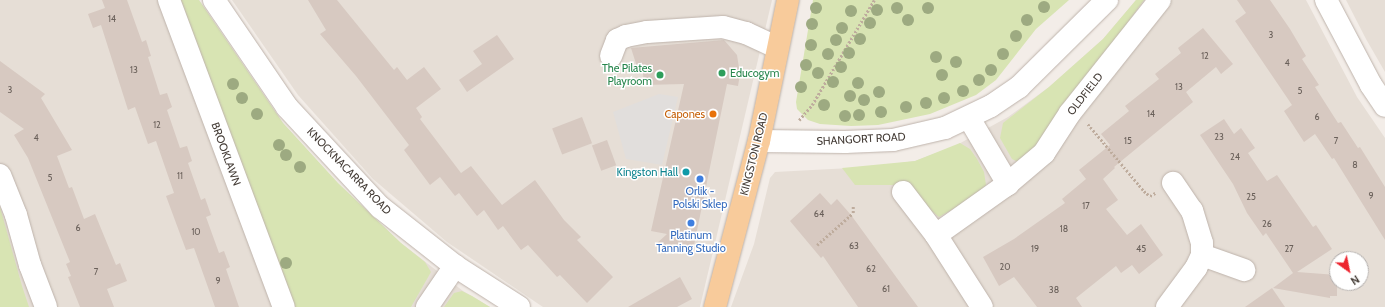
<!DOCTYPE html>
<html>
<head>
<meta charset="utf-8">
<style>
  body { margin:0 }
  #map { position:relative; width:1385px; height:307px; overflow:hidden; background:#f3ede8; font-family:Cabin,sans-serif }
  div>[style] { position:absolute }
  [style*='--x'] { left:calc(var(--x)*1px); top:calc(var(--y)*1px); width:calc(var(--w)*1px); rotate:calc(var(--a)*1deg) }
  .residential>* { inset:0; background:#e6ded6 }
  .green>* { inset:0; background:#d8e4b3 }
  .parking>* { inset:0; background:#e1dedc }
  .building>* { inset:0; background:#d7c9c1; transform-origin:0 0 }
  .path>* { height:2.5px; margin-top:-1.25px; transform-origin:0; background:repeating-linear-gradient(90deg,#beac9d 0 2px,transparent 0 4px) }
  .roads { filter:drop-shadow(0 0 1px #beb3ab) drop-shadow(0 0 1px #beb3ab) }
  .minor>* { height:22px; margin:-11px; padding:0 11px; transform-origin:11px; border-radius:11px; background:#fff }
  .major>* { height:22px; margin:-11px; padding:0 11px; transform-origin:11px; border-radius:11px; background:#f8cb9b }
  .trees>* { width:12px; height:12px; margin:-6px; border-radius:50%; background:#9daa81 }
  .dots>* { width:11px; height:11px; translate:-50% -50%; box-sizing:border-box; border:2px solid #fff; border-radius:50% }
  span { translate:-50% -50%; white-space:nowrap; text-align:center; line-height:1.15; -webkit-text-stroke:3px #fff; paint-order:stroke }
  .number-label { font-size:9px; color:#6a605a }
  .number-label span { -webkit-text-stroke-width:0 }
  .leisure-label { font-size:11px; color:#27864d }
  .right { translate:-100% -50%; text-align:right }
  .left { translate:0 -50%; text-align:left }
  .street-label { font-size:11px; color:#453d37 }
  .food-label { font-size:11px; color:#c56008 }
  .culture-label { font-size:11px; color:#0d838f }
  .shop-label { font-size:11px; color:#366cbe }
  .north { position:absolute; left:1329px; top:251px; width:40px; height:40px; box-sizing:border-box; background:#fff; border:1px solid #b5b1af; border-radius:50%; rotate:147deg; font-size:11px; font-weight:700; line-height:16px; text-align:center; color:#453d37 }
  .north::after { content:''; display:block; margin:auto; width:14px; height:18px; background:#ed252f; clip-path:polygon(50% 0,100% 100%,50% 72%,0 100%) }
</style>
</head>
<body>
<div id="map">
  <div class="residential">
    <i style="clip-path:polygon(0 0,199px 0,283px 123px,337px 183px,401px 243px,463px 291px,490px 307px,0 307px)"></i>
    <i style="clip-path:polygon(232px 0,772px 0,700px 307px,543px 307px,537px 303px,447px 242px,373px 179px,298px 95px)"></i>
    <i style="clip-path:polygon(evenodd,1136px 0,1306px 0,1357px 97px,1385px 138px,1385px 307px,731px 307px,754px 244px,770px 178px,775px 172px,869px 167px,915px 161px,955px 146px,1008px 117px,1049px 87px,1103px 39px,1136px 0,1337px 259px,1361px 259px,1361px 283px,1337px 283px,1337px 259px)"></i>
    <i style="clip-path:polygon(1346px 0,1385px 0,1385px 72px,1366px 39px)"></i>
  </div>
  <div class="green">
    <i style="clip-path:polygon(181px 0,199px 0,283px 123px,338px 183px,401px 243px,425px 262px,431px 272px,411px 307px,293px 307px)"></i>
    <i style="clip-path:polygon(813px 0,1069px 0,1036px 29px,996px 80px,976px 95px,930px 114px,878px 125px,851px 126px,820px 124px,808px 120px,797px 109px,796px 102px)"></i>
    <i style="clip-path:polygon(1136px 0,1144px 0,1037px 148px,1018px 162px,1012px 159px,1000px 138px,1003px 123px,1049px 87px,1103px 39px)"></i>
    <i style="clip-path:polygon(960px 143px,970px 149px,977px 159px,984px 172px,986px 185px,976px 196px,939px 217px,900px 185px,855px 185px,842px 168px,915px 161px)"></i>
    <i style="clip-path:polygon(0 207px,22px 286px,29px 307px,0 307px)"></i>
    <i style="clip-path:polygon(462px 291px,472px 296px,490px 307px,444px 307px,454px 293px)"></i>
  </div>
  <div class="parking">
    <i style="clip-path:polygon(659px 94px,678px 97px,662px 165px,626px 159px,613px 112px)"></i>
  </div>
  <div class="building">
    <i style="clip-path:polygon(102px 0,127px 0,142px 42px,146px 40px,151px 56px,148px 57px,160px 95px,167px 93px,172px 107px,167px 110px,180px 148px,187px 146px,192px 161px,188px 163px,201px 200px,205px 198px,211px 215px,206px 217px,219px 253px,224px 251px,230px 267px,226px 269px,239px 307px,215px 307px,194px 248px,186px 250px,166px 196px,174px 193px,156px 141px,148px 144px,135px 107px,128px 110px,101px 25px,93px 28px,88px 14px,105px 8px)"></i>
    <i style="clip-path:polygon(308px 0,337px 0,394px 70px,397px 67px,407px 80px,424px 67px,441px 89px,416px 108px,422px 117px,420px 119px,461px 173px,471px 166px,502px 205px,535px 180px,564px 220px,581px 237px,577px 240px,613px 277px,587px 303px,560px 275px,557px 277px,528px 245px,521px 250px,503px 226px,498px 230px,484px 210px,477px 216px,459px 193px,455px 196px,440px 177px,430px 185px,404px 150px,409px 145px,356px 76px,320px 34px,326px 30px)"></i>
    <i style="clip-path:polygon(1237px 0,1270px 0,1290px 29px,1306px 56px,1302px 59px,1319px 85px,1315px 87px,1338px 123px,1341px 122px,1358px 148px,1360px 147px,1385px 187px,1385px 240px,1334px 158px,1332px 159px,1315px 134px,1304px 142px,1284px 111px,1292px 105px,1235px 21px,1246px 13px)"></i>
    <i style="clip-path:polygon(1203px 28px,1233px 64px,1221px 74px,1216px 67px,1186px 92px,1193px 102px,1114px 167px,1115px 168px,1103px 179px,1118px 200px,1106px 209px,1127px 235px,1141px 224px,1163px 255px,1139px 274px,1132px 265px,1121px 273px,1116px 266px,1076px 298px,1082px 307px,1037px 307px,1014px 277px,999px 286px,983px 257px,1014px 239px,1065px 203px,1062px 199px,1086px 179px,1079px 170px,1110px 145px,1101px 134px,1129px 111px,1125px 106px,1159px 79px,1155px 74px,1181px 53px,1178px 48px)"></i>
    <i style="clip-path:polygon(497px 35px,514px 59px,467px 92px,459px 80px,482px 64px,473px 51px)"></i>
    <i style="clip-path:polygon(724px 40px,737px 55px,740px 74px,738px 86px,727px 84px,693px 250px,655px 245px,667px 234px,651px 231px,684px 84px,644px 85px,643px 73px,639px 73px,631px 48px)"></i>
    <i style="clip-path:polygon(0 61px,45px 94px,41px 98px,72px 150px,57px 156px,69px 188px,72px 187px,84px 219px,95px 214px,116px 265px,120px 263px,127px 281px,107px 289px,114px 307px,80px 307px,68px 277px,71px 276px,66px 264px,70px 262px,28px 158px,14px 135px,24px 129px,0 112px)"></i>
    <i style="left:582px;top:117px;width:28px;height:32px;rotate:69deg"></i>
    <i style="clip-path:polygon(1224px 119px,1234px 134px,1241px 128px,1255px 148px,1248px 153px,1267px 181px,1277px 175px,1313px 227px,1316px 225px,1332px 249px,1297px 272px,1337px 275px,1337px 296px,1330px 296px,1330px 298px,1273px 288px,1293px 273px,1266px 233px,1263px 236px,1247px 213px,1233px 184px,1200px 135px)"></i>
    <i style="left:607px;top:140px;width:27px;height:16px;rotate:70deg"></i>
    <i style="clip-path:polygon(820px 193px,831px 205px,837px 199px,851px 215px,918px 307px,858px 307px,823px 256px,821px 258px,790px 221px)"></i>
    <i style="clip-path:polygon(680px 277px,692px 299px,677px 307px,628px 307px)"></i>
    <i style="clip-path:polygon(1272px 288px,1285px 307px,1245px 307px)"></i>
  </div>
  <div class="path">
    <i style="--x:799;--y:120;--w:20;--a:-49"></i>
    <i style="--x:812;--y:105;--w:122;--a:-59.4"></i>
    <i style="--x:1088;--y:124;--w:87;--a:50.1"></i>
    <i style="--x:1144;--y:191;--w:8;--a:40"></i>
    <i style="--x:1150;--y:196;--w:6;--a:-31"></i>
    <i style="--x:817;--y:245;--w:48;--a:-41.6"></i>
    <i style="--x:853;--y:213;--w:7;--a:-90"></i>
  </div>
  <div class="roads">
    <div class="minor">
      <i style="--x:169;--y:0;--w:328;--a:69.5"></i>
      <i style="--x:214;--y:0;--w:130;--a:55.7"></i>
      <i style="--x:287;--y:107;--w:137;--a:47.1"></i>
      <i style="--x:380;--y:207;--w:95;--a:38.2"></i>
      <i style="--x:455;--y:266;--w:76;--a:32.6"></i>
      <i style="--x:1326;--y:0;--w:96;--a:62.1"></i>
      <i style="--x:1371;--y:85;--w:25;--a:56"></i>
      <i style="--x:611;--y:56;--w:17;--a:-69"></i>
      <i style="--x:617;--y:40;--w:10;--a:-24"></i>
      <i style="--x:626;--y:36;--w:21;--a:-11"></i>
      <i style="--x:647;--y:32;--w:76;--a:-3.8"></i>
      <i style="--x:723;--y:27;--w:24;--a:15"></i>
      <i style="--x:746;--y:33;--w:35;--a:25"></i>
      <i style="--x:969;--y:118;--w:77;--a:59.4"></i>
      <i style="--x:759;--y:141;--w:86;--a:0.7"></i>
      <i style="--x:845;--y:142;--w:48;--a:-2.4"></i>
      <i style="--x:893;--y:140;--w:53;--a:-13"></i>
      <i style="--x:945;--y:128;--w:51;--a:-25.6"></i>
      <i style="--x:991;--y:106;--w:34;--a:-34"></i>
      <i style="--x:1019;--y:87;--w:124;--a:-44.7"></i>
      <i style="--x:0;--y:175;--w:43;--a:68.2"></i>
      <i style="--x:16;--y:215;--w:52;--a:74.4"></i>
      <i style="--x:30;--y:265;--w:45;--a:69.1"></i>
      <i style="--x:903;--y:192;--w:54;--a:52.5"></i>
      <i style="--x:936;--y:235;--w:85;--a:57.4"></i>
      <i style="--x:936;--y:235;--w:85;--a:-35.4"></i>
      <i style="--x:1005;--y:186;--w:51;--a:-40.2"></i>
      <i style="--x:1044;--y:153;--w:48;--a:-57"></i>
      <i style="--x:1070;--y:113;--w:144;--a:-51.5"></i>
      <i style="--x:1202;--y:255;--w:45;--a:19.7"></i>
      <i style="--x:427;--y:307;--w:50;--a:-55.7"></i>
      <i style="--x:1167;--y:307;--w:49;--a:-53.4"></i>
      <i style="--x:1196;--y:268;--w:14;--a:-65"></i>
      <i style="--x:1202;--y:255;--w:12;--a:-90"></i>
      <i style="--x:1202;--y:243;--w:34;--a:-107"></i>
      <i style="--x:1192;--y:211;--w:34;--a:-124"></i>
    </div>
    <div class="major">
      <i style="--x:715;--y:307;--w:172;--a:-75.2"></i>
      <i style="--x:759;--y:141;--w:144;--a:-78.4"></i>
    </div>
  </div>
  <div class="trees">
    <i style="left:1044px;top:7px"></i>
    <i style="left:816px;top:8px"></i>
    <i style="left:897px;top:8px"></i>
    <i style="left:928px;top:8px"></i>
    <i style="left:877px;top:10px"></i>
    <i style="left:851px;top:11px"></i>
    <i style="left:908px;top:20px"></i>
    <i style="left:1027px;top:20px"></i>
    <i style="left:870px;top:23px"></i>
    <i style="left:812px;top:24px"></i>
    <i style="left:842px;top:28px"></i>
    <i style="left:1016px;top:36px"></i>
    <i style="left:860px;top:39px"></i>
    <i style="left:836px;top:40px"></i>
    <i style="left:811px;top:45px"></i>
    <i style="left:849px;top:53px"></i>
    <i style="left:828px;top:54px"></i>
    <i style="left:1003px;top:54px"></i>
    <i style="left:936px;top:57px"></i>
    <i style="left:956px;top:62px"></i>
    <i style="left:806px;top:65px"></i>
    <i style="left:841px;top:67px"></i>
    <i style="left:991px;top:70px"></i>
    <i style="left:818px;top:73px"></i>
    <i style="left:942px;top:75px"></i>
    <i style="left:979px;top:80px"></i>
    <i style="left:833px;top:82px"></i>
    <i style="left:858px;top:83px"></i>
    <i style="left:233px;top:84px"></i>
    <i style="left:801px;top:87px"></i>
    <i style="left:963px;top:91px"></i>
    <i style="left:879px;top:92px"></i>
    <i style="left:850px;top:96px"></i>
    <i style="left:242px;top:98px"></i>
    <i style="left:944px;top:98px"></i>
    <i style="left:864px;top:100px"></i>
    <i style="left:926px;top:103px"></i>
    <i style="left:824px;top:105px"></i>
    <i style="left:906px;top:107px"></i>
    <i style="left:881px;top:112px"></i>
    <i style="left:257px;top:114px"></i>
    <i style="left:859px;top:115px"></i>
    <i style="left:845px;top:116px"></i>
    <i style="left:279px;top:145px"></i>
    <i style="left:286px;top:155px"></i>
    <i style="left:300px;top:167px"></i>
    <i style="left:286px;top:263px"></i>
  </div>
  <div class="dots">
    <i style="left:722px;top:73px;background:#2e9e5b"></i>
    <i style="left:660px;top:75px;background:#2e9e5b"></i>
    <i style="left:713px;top:114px;background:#e8710a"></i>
    <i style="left:686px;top:172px;background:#0f9aa8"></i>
    <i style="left:700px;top:179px;background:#3f7fe0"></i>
    <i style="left:691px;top:223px;background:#3f7fe0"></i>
  </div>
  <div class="number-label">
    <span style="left:112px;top:19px">14</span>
    <span style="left:1271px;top:35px">3</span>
    <span style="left:1205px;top:56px">12</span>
    <span style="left:1287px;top:63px">4</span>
    <span style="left:134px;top:70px">13</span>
    <span style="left:1179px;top:87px">13</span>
    <span style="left:10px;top:90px">3</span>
    <span style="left:1300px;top:91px">5</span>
    <span style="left:1151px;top:114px">14</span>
    <span style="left:1317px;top:117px">6</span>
    <span style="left:157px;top:125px">12</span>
    <span style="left:1219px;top:137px">23</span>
    <span style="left:36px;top:138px">4</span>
    <span style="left:1128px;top:141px">15</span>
    <span style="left:1336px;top:141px">7</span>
    <span style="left:1235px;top:157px">24</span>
    <span style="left:1355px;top:165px">8</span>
    <span style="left:180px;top:176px">11</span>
    <span style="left:50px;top:178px">5</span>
    <span style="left:1371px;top:196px">9</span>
    <span style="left:1251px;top:197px">25</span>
    <span style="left:1086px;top:206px">17</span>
    <span style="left:819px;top:214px">64</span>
    <span style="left:1267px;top:224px">26</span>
    <span style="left:78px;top:228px">6</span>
    <span style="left:1064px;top:229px">18</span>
    <span style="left:196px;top:232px">10</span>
    <span style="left:854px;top:246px">63</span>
    <span style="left:1035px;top:249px">19</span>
    <span style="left:1141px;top:249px">45</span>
    <span style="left:1289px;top:249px">27</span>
    <span style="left:1005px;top:267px">20</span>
    <span style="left:871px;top:269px">62</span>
    <span style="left:96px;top:272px">7</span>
    <span style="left:218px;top:281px">9</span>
    <span style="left:886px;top:289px">61</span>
    <span style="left:1054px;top:290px">38</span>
  </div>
  <div class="leisure-label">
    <span class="right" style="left:652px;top:75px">The Pilates<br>Playroom</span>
    <span class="left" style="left:730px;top:73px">Educogym</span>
  </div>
  <div class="street-label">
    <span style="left:1085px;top:94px;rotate:-52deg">OLDFIELD</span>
    <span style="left:861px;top:139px;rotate:-3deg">SHANGORT ROAD</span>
    <span style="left:226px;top:154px;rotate:70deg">BROOKLAWN</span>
    <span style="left:754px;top:154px;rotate:-76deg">KINGSTON ROAD</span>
    <span style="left:349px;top:171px;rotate:46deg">KNOCKNACARRA ROAD</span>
  </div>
  <div class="food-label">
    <span class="right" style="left:705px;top:114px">Capones</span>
  </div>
  <div class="culture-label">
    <span class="right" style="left:678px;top:172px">Kingston Hall</span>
  </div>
  <div class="shop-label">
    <span style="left:700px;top:198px">Orlik -<br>Polski Sklep</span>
    <span style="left:691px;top:242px">Platinum<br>Tanning Studio</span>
  </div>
  <div class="north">N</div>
</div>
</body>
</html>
